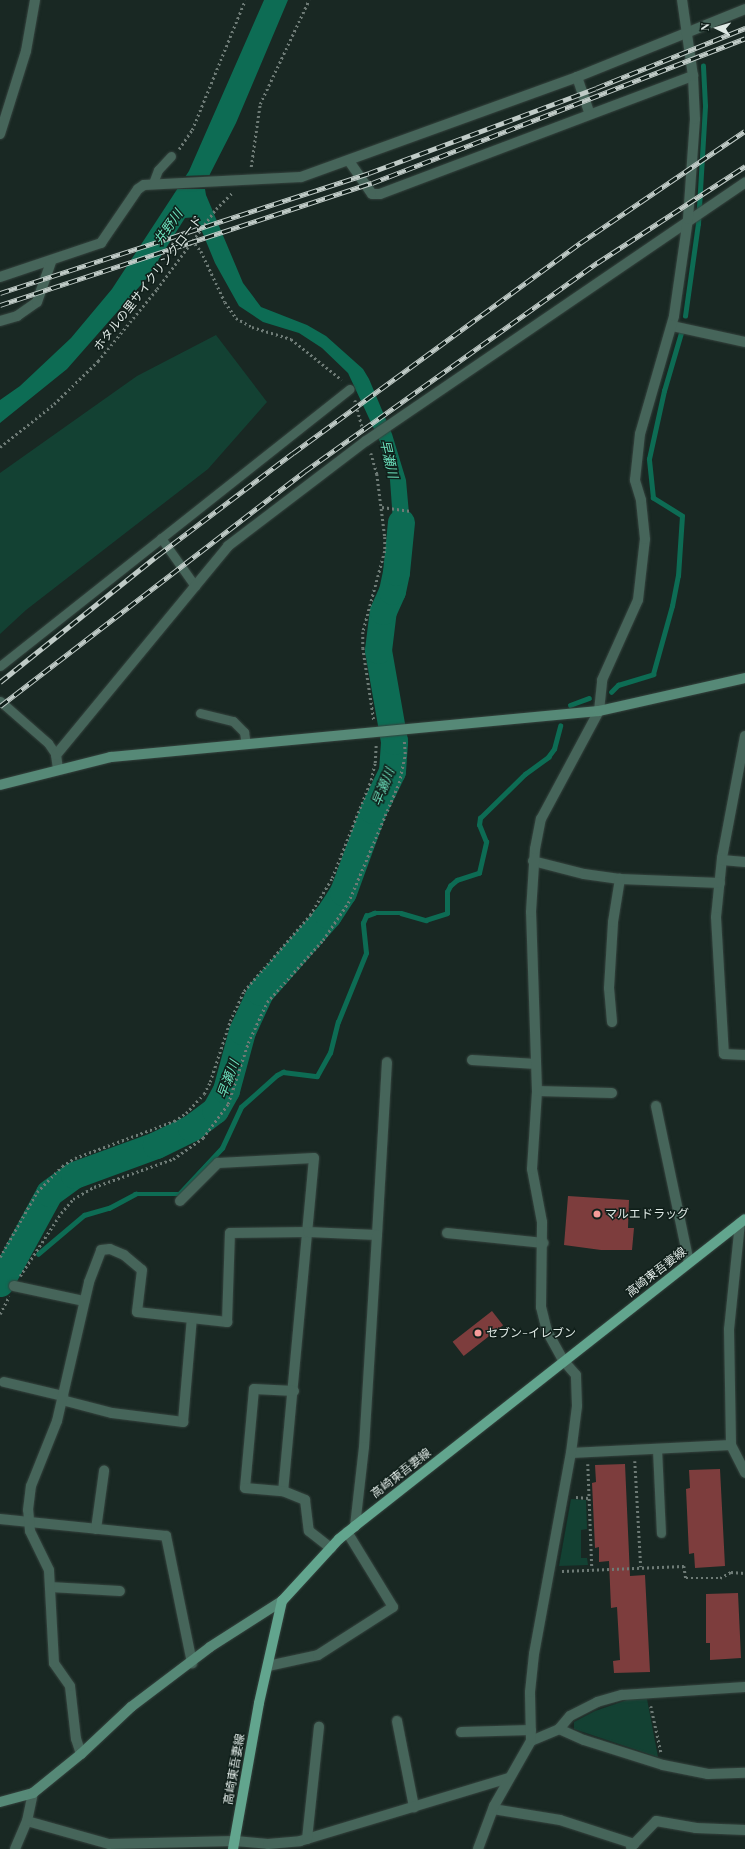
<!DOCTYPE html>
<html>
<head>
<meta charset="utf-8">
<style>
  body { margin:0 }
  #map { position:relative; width:745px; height:1849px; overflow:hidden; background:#192823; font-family:"Playfair Display","Noto Sans JP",serif }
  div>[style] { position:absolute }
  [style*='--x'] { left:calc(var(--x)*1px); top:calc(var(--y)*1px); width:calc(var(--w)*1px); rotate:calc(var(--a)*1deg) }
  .green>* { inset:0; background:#134133 }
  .water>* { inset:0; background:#0d6c54 }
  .pier>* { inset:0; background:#192823 }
  .stream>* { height:4.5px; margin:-2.25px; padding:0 2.25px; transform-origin:2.25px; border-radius:2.25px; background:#0d6c54 }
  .river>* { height:27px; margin:-13.5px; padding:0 13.5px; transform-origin:13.5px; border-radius:13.5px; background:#0d6c54 }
  .building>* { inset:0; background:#7d3d3d; transform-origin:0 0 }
  .path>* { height:2.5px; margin-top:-1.25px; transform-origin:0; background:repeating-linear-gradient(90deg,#6e7b76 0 2px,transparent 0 5px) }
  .roads { filter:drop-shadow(0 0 1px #35433e) drop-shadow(0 0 1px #35433e) }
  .lane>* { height:9px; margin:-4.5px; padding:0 4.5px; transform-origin:4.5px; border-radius:4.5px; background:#46655a }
  .street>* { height:10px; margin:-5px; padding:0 5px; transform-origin:5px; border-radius:5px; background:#46655a }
  .secondary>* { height:10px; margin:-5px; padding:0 5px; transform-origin:5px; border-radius:5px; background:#568977 }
  .primary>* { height:10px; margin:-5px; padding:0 5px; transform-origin:5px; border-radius:5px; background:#62a58e }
  .rail>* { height:4.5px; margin-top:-2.25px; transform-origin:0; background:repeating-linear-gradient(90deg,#101f1a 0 9px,#c0cbc7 0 18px); box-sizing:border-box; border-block:1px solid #c0cbc7 }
  .dots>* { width:11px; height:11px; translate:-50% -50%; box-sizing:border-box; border:2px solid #101f1a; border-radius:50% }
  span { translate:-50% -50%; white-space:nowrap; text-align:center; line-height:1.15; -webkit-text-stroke:3px #101f1a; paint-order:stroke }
  .street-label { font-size:12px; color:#dfe9e5 }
  .poi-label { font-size:12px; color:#dfe9e5 }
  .left { translate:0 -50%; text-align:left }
  .water-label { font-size:13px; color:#6ce1bd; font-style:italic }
  .north { position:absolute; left:697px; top:8px; width:40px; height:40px; -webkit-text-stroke:3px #101f1a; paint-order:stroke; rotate:275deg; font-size:11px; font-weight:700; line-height:16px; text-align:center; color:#dfe9e5 }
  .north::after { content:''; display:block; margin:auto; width:14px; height:18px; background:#dfe9e5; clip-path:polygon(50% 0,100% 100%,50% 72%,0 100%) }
</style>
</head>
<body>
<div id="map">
  <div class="green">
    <i style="clip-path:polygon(216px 335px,267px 402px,208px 469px,26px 610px,0 634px,0 473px,137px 376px)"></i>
    <i style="clip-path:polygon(571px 1499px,586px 1500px,587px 1529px,581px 1530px,581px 1558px,587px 1558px,588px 1565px,559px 1566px)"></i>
    <i style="clip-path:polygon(647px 1699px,658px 1757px,574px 1729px,574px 1722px,595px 1711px,627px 1700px)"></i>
  </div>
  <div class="water">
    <i style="clip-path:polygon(264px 0,288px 0,236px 123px,210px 174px,205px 189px,206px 195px,243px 283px,261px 307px,307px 325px,326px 336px,363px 369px,369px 379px,392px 434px,406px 480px,411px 536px,409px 563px,392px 557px,394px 535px,390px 480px,381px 444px,348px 373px,322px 348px,299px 333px,263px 322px,239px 306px,215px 263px,196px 217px,185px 218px,147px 278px,67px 369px,0 423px,0 400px,20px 386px,71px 338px,112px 289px,189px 171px)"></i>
  </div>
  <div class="pier">
    <i style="clip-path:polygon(211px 175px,207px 189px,176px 189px,184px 176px)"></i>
  </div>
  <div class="stream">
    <i style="--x:685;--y:316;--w:93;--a:-82"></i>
    <i style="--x:698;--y:224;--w:118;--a:-86.6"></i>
    <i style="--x:705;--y:106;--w:40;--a:-92.9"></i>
    <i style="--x:611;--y:692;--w:10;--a:-45"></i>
    <i style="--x:618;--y:685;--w:37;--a:-17"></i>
    <i style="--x:653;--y:674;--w:71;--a:-74.4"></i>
    <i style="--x:672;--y:606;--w:31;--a:-79"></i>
    <i style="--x:678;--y:576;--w:60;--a:-86.2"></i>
    <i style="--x:682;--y:516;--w:34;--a:-148"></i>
    <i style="--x:653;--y:498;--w:39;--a:-96"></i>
    <i style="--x:649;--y:459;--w:70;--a:-77.6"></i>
    <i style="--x:664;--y:391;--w:60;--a:-73.7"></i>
    <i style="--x:570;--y:705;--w:20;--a:-20"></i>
    <i style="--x:38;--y:1254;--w:60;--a:-40.3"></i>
    <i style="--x:84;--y:1215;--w:26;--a:-16"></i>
    <i style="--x:109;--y:1208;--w:30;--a:-28"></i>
    <i style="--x:135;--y:1194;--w:44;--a:0"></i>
    <i style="--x:179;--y:1194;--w:63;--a:-46.9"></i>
    <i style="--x:222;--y:1148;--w:45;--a:-65.1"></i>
    <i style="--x:241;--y:1107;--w:48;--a:-41.6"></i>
    <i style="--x:277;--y:1075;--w:7;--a:-27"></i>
    <i style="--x:283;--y:1072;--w:34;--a:7"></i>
    <i style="--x:317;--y:1076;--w:26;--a:-61"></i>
    <i style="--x:330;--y:1053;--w:32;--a:-76"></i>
    <i style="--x:338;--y:1022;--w:74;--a:-67.9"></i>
    <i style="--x:366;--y:953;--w:30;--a:-96"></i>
    <i style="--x:363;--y:923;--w:8;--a:-67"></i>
    <i style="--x:366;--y:916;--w:9;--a:-21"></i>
    <i style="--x:374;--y:913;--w:27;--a:0"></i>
    <i style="--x:401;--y:913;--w:26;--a:16"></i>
    <i style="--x:426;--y:920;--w:22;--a:-18"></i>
    <i style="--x:447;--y:913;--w:21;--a:-90"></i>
    <i style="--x:447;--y:892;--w:7;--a:-63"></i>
    <i style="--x:450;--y:886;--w:9;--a:-41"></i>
    <i style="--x:457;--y:880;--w:23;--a:-18"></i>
    <i style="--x:479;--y:873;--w:32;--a:-77"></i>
    <i style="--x:486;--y:842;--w:18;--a:-112"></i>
    <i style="--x:479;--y:825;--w:7;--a:-82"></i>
    <i style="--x:480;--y:818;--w:63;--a:-44.4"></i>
    <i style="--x:525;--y:774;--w:29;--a:-36"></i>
    <i style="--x:548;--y:757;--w:10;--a:-53"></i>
    <i style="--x:554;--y:749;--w:24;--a:-75"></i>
    <i style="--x:15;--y:1255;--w:10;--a:24"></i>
  </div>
  <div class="river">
    <i style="--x:0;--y:1283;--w:102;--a:-61.4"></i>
    <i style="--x:49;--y:1193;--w:31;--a:-36"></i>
    <i style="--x:74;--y:1175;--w:87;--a:-20.1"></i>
    <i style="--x:156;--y:1145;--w:39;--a:-26"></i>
    <i style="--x:191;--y:1128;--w:30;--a:-37"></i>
    <i style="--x:215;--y:1110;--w:23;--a:-61"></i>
    <i style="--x:226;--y:1090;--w:61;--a:-74.8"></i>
    <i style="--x:242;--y:1031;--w:43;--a:-65.2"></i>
    <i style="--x:260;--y:992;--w:103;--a:-48.6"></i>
    <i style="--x:328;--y:915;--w:27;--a:-57"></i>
    <i style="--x:343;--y:892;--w:87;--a:-69.9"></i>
    <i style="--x:373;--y:810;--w:43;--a:-64"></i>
    <i style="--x:392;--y:771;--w:30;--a:-86"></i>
    <i style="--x:394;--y:741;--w:92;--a:-100"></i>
    <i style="--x:378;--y:650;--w:39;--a:-83"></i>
    <i style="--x:383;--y:611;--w:22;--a:-66"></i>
    <i style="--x:392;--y:591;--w:19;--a:-78"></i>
    <i style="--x:396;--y:572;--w:50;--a:-84.3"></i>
  </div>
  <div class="building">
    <i style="clip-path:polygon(568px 1196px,629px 1200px,628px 1228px,634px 1228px,632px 1250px,601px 1250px,564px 1245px)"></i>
    <i style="left:492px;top:1311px;width:18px;height:50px;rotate:52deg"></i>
    <i style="clip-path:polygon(625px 1464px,630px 1576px,645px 1575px,650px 1672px,614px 1673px,613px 1661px,620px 1660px,617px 1607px,611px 1608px,609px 1561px,599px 1562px,599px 1547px,595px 1548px,592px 1483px,596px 1482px,595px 1465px)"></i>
    <i style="clip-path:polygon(720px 1469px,725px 1566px,695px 1568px,694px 1553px,689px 1554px,686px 1489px,690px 1488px,689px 1470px)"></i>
    <i style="clip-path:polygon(738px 1593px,741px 1658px,710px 1660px,710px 1643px,706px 1643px,706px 1594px)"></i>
  </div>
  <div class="path">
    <i style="--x:179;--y:149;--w:23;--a:-56"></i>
    <i style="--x:192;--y:130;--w:140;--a:-67.8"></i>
    <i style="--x:251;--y:167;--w:64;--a:-81.9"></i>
    <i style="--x:260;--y:104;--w:115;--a:-64.8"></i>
    <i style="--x:192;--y:240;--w:14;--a:51"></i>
    <i style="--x:201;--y:251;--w:56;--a:64.8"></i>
    <i style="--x:225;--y:302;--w:19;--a:55"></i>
    <i style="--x:236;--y:318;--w:18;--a:29"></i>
    <i style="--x:252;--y:327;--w:41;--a:17.1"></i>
    <i style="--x:291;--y:339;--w:65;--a:38.8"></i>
    <i style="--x:355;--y:400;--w:30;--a:75"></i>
    <i style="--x:0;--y:447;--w:69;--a:-38.5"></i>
    <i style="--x:54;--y:404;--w:62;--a:-44.3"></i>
    <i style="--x:98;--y:361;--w:93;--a:-50.7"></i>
    <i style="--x:157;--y:289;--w:99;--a:-53.6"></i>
    <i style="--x:216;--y:209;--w:23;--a:-45"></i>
    <i style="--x:371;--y:453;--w:22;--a:74"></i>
    <i style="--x:377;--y:474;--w:64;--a:82.8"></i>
    <i style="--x:385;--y:537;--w:14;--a:90"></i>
    <i style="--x:385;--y:551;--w:84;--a:105.2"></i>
    <i style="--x:363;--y:632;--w:16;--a:90"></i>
    <i style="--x:363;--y:648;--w:74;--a:81.4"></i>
    <i style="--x:382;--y:507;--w:29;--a:8"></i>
    <i style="--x:0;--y:1257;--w:75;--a:-60.4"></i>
    <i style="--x:37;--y:1192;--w:36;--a:-46"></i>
    <i style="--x:62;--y:1166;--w:15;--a:-32"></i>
    <i style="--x:75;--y:1158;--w:106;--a:-20.5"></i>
    <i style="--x:174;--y:1121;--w:14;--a:-34"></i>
    <i style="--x:186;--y:1113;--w:26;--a:-47"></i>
    <i style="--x:204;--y:1094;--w:13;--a:-63"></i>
    <i style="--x:210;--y:1082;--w:64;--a:-71.8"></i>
    <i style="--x:230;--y:1021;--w:33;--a:-65"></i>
    <i style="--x:244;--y:991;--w:101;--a:-49"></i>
    <i style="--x:310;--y:915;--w:43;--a:-59.3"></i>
    <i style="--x:332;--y:878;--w:105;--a:-68.3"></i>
    <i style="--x:371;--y:780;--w:17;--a:-77"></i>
    <i style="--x:375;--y:763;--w:19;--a:-87"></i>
    <i style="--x:20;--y:1276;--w:75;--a:-56.9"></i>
    <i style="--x:61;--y:1213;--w:18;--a:-49"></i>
    <i style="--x:73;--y:1199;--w:24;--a:-30"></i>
    <i style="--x:94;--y:1187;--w:84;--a:-19.5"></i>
    <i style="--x:173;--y:1159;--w:37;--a:-35"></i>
    <i style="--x:203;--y:1138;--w:42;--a:-53.7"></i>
    <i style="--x:228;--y:1104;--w:64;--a:-71.8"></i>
    <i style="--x:248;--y:1043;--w:45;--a:-65.1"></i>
    <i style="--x:267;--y:1002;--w:84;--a:-47.9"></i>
    <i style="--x:323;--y:940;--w:45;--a:-56"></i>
    <i style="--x:348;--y:903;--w:130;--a:-67"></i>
    <i style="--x:399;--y:783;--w:30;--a:-78"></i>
    <i style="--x:405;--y:754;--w:13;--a:-94"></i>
    <i style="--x:0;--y:1314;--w:20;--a:-63"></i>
    <i style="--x:635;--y:1461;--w:106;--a:86.8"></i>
    <i style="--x:588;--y:1464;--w:105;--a:87.8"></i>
    <i style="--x:576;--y:1497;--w:13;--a:4"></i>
    <i style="--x:562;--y:1571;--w:122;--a:-2.3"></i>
    <i style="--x:684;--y:1566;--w:12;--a:81"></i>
    <i style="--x:686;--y:1578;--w:34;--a:0"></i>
    <i style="--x:720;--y:1578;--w:13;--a:-29"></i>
    <i style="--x:731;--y:1572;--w:14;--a:4"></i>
    <i style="--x:651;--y:1706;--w:47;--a:77.7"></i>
  </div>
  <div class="roads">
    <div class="lane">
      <i style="--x:153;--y:183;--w:14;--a:-69"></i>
      <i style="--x:158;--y:170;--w:19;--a:-47"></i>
      <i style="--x:161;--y:538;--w:59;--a:54.7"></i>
      <i style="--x:0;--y:666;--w:446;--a:-38.4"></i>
      <i style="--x:0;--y:701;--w:64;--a:41.2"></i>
      <i style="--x:48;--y:743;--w:14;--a:56"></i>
      <i style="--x:200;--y:713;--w:34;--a:14"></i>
      <i style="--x:233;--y:721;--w:16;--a:45"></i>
      <i style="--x:244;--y:732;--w:12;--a:81"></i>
      <i style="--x:657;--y:1449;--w:84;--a:87.3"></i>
    </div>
    <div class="street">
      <i style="--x:577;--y:77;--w:39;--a:71"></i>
      <i style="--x:0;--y:134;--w:87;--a:-72.6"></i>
      <i style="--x:26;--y:51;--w:52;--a:-80"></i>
      <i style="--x:349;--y:161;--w:40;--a:55.1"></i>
      <i style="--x:372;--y:194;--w:8;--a:0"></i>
      <i style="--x:380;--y:194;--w:335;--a:-20.7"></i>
      <i style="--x:0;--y:277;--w:107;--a:-18.6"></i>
      <i style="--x:101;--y:243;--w:65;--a:-55.6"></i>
      <i style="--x:138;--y:189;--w:7;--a:-34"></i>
      <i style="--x:144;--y:185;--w:157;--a:-2.9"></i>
      <i style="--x:301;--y:177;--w:294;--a:-19.9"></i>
      <i style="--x:577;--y:77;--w:181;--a:-22"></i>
      <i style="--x:0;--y:321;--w:18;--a:-16"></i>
      <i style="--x:17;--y:316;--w:24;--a:-35"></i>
      <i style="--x:37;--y:302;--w:42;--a:-70.7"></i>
      <i style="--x:672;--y:326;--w:75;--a:12.4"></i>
      <i style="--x:745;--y:736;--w:124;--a:100.7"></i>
      <i style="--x:722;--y:858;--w:59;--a:95.8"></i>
      <i style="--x:716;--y:917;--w:137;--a:86.7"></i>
      <i style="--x:724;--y:1054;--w:21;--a:3"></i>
      <i style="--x:58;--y:769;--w:14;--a:-98"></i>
      <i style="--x:56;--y:755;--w:271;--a:-50.5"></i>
      <i style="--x:228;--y:546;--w:173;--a:-37.3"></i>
      <i style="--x:366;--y:441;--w:459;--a:-34.3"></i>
      <i style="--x:722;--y:860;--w:23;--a:5"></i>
      <i style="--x:533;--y:861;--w:53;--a:14.3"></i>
      <i style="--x:584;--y:874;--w:36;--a:8"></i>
      <i style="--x:620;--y:879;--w:100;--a:2.3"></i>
      <i style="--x:612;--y:1022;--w:34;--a:-95"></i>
      <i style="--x:609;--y:988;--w:66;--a:-86.5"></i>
      <i style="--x:613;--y:922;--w:44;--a:-80.8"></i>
      <i style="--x:472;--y:1060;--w:64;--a:3.6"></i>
      <i style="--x:537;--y:1091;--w:75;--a:1.5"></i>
      <i style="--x:656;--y:1106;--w:159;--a:78.1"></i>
      <i style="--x:180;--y:1201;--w:54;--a:-45"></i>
      <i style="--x:218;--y:1163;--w:96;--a:-3"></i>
      <i style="--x:314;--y:1158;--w:334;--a:95.3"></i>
      <i style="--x:740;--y:1223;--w:107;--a:95.9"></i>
      <i style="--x:729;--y:1329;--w:116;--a:89"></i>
      <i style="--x:731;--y:1445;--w:31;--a:63"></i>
      <i style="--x:447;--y:1233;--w:97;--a:5.9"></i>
      <i style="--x:377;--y:1235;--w:173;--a:-86.7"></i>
      <i style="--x:14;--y:1286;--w:72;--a:12.1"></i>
      <i style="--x:4;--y:1382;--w:61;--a:13.3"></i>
      <i style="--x:294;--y:1391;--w:40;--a:-177.1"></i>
      <i style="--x:254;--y:1389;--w:99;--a:95.2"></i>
      <i style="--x:245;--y:1488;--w:38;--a:5"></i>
      <i style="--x:283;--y:1491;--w:24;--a:22"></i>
      <i style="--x:305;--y:1500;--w:31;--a:83"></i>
      <i style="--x:309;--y:1531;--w:28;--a:38"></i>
      <i style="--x:62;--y:1400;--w:52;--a:14.6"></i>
      <i style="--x:112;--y:1413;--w:72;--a:7.2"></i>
      <i style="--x:183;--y:1422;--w:104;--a:-85.1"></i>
      <i style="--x:571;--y:1453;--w:160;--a:-2.9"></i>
      <i style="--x:0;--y:1519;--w:167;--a:5.8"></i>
      <i style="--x:166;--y:1536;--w:130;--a:78.4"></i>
      <i style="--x:96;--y:1529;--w:59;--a:-82.1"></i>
      <i style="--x:50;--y:1587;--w:70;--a:3.3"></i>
      <i style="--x:268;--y:1666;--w:51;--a:-12.4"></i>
      <i style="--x:318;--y:1655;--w:89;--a:-32.6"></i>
      <i style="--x:393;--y:1607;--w:88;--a:-121.5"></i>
      <i style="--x:397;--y:1721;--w:88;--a:78.8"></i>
      <i style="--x:559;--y:1729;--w:27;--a:24"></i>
      <i style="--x:584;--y:1740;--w:83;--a:17.6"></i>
      <i style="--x:663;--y:1765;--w:46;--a:11.3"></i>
      <i style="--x:708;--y:1774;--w:37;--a:-2"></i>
      <i style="--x:461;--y:1732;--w:70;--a:-1.6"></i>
      <i style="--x:531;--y:1741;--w:30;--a:-23"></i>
      <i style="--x:559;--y:1729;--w:17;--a:-50"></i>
      <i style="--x:570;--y:1716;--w:30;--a:-27"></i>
      <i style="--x:597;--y:1702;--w:26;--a:-16"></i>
      <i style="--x:622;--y:1695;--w:123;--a:-3.7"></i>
      <i style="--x:81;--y:1754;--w:16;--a:-108"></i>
      <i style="--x:76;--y:1739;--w:53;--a:-96.5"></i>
      <i style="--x:70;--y:1686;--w:28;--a:-125"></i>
      <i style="--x:54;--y:1663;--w:93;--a:-93.1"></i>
      <i style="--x:49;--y:1570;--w:43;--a:-116"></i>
      <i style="--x:30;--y:1531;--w:21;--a:-95"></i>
      <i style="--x:28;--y:1510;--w:24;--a:-83"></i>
      <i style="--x:31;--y:1486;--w:70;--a:-68.2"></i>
      <i style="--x:57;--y:1421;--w:143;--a:-77"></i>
      <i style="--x:89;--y:1282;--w:34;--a:-69"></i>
      <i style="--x:101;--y:1250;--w:9;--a:-6"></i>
      <i style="--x:110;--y:1249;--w:15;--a:23"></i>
      <i style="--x:124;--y:1255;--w:23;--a:40"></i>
      <i style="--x:142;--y:1270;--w:42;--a:96.8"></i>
      <i style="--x:137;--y:1312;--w:91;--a:6.3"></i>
      <i style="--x:227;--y:1322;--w:89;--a:-88.1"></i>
      <i style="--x:230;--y:1233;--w:78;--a:-0.7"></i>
      <i style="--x:308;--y:1232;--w:69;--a:2.5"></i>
      <i style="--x:377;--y:1235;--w:212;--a:93.5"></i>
      <i style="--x:364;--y:1447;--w:80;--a:96.5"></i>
      <i style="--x:493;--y:1809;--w:68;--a:9.3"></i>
      <i style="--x:560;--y:1820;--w:78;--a:18"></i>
      <i style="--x:27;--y:1821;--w:85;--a:15.7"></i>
      <i style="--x:109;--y:1844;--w:126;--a:-1.4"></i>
      <i style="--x:235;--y:1841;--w:33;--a:5"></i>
      <i style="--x:268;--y:1844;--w:32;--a:-5"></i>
      <i style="--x:300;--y:1841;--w:218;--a:-16.8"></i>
      <i style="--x:307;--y:1839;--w:113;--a:-83.9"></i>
      <i style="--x:631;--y:1847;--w:36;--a:-46"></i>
      <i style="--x:656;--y:1821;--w:41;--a:9.9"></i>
      <i style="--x:696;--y:1828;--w:49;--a:2.3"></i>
      <i style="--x:15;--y:1849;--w:30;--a:-67"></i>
      <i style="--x:27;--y:1821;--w:29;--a:-78"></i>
      <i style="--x:478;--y:1849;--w:46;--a:-69.6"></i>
      <i style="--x:494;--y:1806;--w:75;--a:-60.4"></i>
      <i style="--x:531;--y:1741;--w:49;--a:-91.2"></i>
      <i style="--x:530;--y:1692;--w:38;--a:-84"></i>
      <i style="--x:534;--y:1654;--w:204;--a:-79.6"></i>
      <i style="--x:571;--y:1453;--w:47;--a:-82.7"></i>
      <i style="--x:577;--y:1406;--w:31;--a:-92"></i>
      <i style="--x:576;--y:1375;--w:20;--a:-131"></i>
      <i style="--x:563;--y:1360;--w:33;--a:-119"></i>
      <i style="--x:547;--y:1331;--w:25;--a:-104"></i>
      <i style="--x:541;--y:1307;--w:85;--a:-89.3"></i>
      <i style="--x:542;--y:1222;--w:54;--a:-100.7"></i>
      <i style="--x:532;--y:1169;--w:78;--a:-86.3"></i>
      <i style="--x:537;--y:1091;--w:179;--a:-91.9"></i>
      <i style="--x:531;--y:912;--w:63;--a:-86.4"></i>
      <i style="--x:535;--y:849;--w:31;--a:-79"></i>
      <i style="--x:541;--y:819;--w:123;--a:-61.8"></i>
      <i style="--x:599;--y:711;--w:31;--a:-84"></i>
      <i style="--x:602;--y:680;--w:88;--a:-65.8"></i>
      <i style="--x:638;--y:600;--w:61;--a:-83.5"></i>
      <i style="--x:645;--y:539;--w:39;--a:-96"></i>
      <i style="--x:641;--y:500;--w:21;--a:-107"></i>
      <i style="--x:635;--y:480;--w:46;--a:-83.8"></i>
      <i style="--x:640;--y:434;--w:123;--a:-73.9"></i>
      <i style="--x:674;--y:316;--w:98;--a:-81.8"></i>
      <i style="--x:688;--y:219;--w:100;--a:-86"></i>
      <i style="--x:695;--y:119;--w:43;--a:-92.7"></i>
      <i style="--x:693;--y:76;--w:77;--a:-98.2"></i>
    </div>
    <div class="secondary">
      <i style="--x:0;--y:785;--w:114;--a:-14.2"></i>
      <i style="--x:111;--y:757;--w:490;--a:-5.4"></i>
      <i style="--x:599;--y:711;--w:150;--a:-12.7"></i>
      <i style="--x:0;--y:1802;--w:34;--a:-15"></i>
      <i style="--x:33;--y:1793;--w:62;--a:-39.1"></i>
      <i style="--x:81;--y:1754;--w:69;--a:-43.2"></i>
      <i style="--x:131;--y:1707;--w:99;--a:-37.2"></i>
      <i style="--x:210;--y:1647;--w:85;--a:-32.6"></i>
    </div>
    <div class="primary">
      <i style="--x:233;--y:1849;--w:148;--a:-79.9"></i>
      <i style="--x:259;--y:1703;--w:105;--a:-77.3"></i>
      <i style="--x:282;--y:1601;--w:84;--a:-47.4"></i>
      <i style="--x:339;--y:1539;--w:21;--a:-39"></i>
      <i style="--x:355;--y:1526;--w:496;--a:-38.2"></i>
    </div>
  </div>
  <div class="rail">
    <i style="--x:0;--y:293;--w:388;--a:-18"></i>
    <i style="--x:369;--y:173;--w:242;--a:-20.5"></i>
    <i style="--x:596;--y:88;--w:161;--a:-21.9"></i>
    <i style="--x:0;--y:305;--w:391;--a:-18.2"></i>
    <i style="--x:372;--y:183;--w:400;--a:-21.2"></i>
    <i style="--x:0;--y:682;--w:203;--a:-38.8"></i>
    <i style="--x:158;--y:555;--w:169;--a:-37.1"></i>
    <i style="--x:293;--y:453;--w:356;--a:-36.2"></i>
    <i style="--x:580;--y:243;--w:199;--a:-34.2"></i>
    <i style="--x:0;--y:706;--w:385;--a:-37.6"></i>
    <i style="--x:305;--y:471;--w:359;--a:-35.5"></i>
    <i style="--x:597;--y:263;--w:177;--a:-33.2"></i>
  </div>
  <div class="dots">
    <i style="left:597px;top:1214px;background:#f59b99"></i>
    <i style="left:478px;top:1333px;background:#f59b99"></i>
  </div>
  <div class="street-label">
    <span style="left:148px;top:283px;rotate:-52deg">ホタルの里サイクリングロード</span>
    <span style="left:656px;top:1272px;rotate:-38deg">高崎東吾妻線</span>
    <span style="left:401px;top:1473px;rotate:-38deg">高崎東吾妻線</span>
    <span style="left:234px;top:1769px;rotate:-80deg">高崎東吾妻線</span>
  </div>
  <div class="poi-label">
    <span class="left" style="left:605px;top:1214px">マルエドラッグ</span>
    <span class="left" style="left:486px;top:1333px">セブン-イレブン</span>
  </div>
  <div class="water-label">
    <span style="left:168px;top:227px;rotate:-55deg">井野川</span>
    <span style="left:389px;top:459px;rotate:77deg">早瀬川</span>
    <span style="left:383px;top:787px;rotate:-68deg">早瀬川</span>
    <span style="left:228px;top:1079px;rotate:-70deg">早瀬川</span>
  </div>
  <div class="north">N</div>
</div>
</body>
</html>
